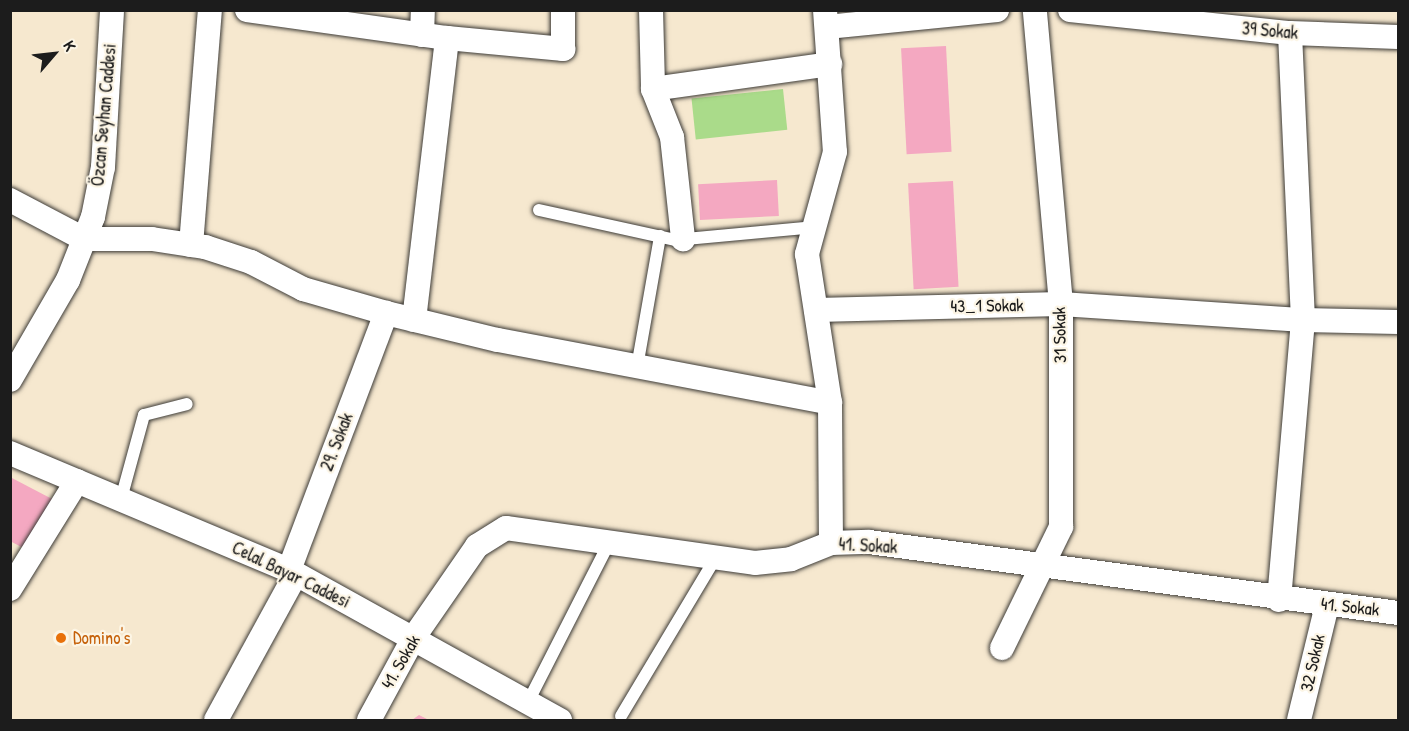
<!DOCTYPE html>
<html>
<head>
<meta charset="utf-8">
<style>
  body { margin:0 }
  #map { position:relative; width:1409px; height:731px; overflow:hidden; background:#f6e8cf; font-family:"Patrick Hand",sans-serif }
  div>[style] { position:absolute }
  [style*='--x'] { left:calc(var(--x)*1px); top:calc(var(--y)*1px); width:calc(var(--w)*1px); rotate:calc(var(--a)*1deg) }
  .green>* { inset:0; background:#aadb8a; transform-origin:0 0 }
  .building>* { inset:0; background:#f4a8c1; transform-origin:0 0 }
  .roads { filter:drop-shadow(0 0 2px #3d3b37) drop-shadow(0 0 2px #3d3b37) }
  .lane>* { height:12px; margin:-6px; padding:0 6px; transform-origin:6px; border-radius:6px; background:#fff }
  .street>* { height:24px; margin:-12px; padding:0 12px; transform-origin:12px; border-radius:12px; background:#fff }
  .dots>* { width:16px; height:16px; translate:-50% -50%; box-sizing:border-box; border:3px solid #fcf5e5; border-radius:50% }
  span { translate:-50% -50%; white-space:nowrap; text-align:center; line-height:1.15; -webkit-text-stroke:4.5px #fcf5e5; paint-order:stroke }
  .street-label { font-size:18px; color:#1c1c1c }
  .food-label { font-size:18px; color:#c56008 }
  .left { translate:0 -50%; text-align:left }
  .frame { position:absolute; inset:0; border:12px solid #1c1c1c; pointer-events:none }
  .north { position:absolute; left:24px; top:24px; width:60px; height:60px; -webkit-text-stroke:4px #fcf5e5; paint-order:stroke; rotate:62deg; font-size:16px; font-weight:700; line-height:24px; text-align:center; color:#1c1c1c }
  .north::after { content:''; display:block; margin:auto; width:21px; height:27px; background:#1c1c1c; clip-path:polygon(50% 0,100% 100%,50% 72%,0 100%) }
</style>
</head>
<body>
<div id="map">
  <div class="green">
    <i style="left:783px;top:89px;width:41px;height:92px;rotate:84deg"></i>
  </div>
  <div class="building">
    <i style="left:946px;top:46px;width:106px;height:45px;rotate:87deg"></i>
    <i style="left:777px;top:180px;width:36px;height:79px;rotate:87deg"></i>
    <i style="left:953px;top:181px;width:106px;height:45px;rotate:87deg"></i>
    <i style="clip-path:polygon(10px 477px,54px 500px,27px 550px,10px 541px)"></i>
    <i style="clip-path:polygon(419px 715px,429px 720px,412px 720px)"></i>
  </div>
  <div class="roads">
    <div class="lane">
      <i style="--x:539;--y:210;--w:139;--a:12.4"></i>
      <i style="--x:675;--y:240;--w:141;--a:-5.3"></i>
      <i style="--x:637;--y:367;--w:133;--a:-80"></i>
      <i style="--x:121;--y:499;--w:87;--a:-74.7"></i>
      <i style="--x:144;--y:415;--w:44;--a:-14.3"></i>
      <i style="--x:528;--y:702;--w:181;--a:-63"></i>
      <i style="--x:621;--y:716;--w:185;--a:-59.1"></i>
    </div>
    <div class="street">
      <i style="--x:247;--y:10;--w:202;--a:8"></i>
      <i style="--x:447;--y:38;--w:117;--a:5.4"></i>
      <i style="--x:563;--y:49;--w:39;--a:-90"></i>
      <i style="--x:651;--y:10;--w:79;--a:88.5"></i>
      <i style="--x:653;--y:89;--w:52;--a:68.4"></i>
      <i style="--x:672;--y:137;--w:103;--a:83.8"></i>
      <i style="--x:825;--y:10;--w:142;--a:86"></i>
      <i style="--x:835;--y:152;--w:106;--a:105.4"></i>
      <i style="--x:807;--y:254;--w:151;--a:81.2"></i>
      <i style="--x:830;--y:403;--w:140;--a:89.6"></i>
      <i style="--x:1070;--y:10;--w:221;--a:6"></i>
      <i style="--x:1290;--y:33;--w:108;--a:2.1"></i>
      <i style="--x:827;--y:27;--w:171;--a:-5.7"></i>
      <i style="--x:422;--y:35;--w:25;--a:-88"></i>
      <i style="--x:653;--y:89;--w:179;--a:-8"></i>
      <i style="--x:10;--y:200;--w:84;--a:27.8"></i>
      <i style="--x:84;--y:239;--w:68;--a:0"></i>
      <i style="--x:152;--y:239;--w:54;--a:8.6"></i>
      <i style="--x:205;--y:247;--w:48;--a:18.1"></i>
      <i style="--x:251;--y:262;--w:59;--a:27.4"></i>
      <i style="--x:303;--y:289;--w:86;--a:16.1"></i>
      <i style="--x:386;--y:313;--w:115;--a:13.6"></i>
      <i style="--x:498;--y:340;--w:338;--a:10.7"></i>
      <i style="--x:191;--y:245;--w:236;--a:-85.4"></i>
      <i style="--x:816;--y:310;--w:245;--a:-1.4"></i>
      <i style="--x:1061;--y:304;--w:243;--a:3.8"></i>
      <i style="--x:1303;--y:320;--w:287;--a:-92.6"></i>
      <i style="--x:414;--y:320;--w:284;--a:-83.3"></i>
      <i style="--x:10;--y:380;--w:116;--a:-59.9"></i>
      <i style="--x:68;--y:280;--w:68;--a:-68.4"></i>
      <i style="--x:93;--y:217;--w:51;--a:-78.7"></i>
      <i style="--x:103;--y:167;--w:157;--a:-86.7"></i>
      <i style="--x:10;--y:453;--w:303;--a:22.8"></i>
      <i style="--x:289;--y:570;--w:310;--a:29"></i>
      <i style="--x:289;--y:570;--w:275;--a:-69.3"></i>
      <i style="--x:10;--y:589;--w:127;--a:-58.2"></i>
      <i style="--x:1279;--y:600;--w:281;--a:-85.1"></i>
      <i style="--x:1303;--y:320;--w:95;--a:1.2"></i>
      <i style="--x:1002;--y:648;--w:135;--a:-64"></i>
      <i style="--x:1061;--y:527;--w:223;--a:-90"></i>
      <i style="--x:1061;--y:304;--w:295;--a:-95.1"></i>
      <i style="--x:216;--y:720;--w:166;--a:-61.3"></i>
      <i style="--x:369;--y:720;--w:94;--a:-61.5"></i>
      <i style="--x:414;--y:637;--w:111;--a:-55.3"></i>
      <i style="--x:477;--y:546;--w:34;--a:-32"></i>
      <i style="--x:506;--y:528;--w:251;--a:8"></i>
      <i style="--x:755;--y:563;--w:36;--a:-6"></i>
      <i style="--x:791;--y:559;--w:43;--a:-21.8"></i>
      <i style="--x:831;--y:543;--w:38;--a:-2"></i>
      <i style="--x:869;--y:542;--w:534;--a:7.64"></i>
      <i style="--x:1299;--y:720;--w:118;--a:-76.3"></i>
    </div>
  </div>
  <div class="dots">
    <i style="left:61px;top:638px;background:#e8710a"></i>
  </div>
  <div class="street-label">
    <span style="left:1270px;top:31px;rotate:5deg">39 Sokak</span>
    <span style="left:104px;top:115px;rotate:-85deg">Özcan Seyhan Caddesi</span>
    <span style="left:987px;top:306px;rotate:-1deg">43_1 Sokak</span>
    <span style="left:1060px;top:335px;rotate:-91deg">31 Sokak</span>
    <span style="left:337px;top:442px;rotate:-69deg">29. Sokak</span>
    <span style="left:868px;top:546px;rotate:3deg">41. Sokak</span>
    <span style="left:291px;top:575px;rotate:26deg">Celal Bayar Caddesi</span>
    <span style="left:1350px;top:607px;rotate:6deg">41. Sokak</span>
    <span style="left:401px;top:662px;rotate:-60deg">41. Sokak</span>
    <span style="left:1313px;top:663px;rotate:-77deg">32 Sokak</span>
  </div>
  <div class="food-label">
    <span class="left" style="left:73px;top:638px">Domino's</span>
  </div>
  <div class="frame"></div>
  <div class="north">K</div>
</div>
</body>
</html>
